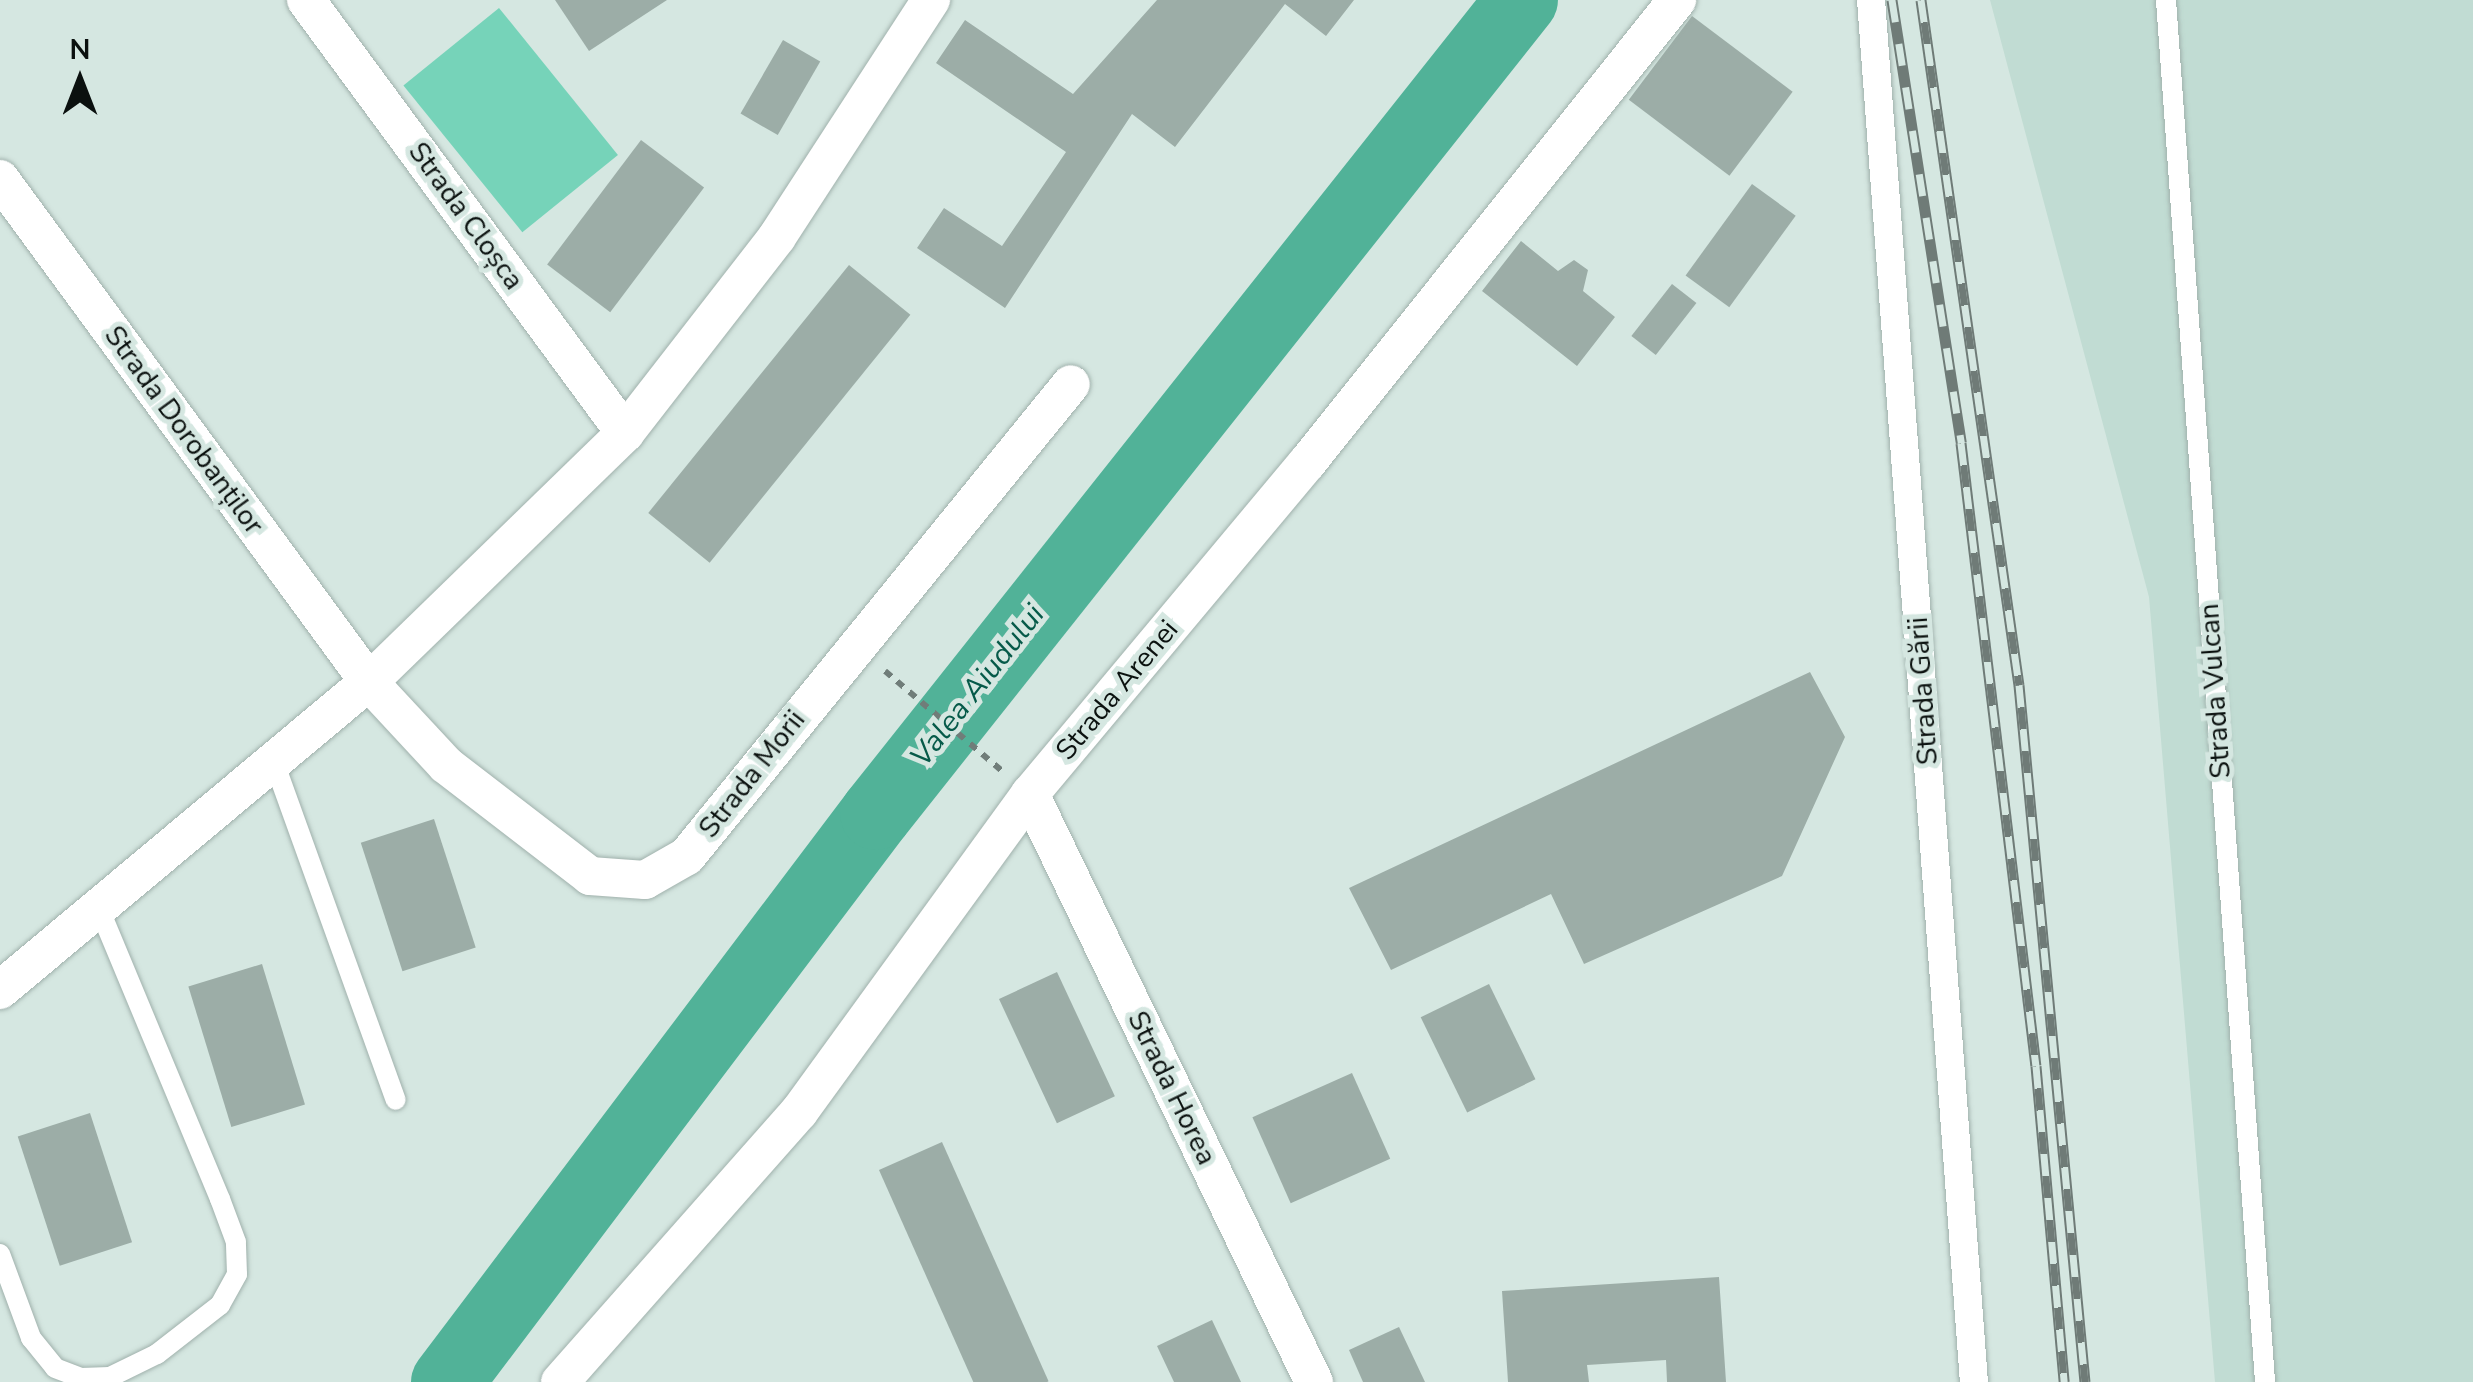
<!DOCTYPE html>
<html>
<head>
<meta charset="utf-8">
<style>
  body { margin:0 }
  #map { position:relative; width:2473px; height:1382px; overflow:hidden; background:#d5e7e1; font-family:"Nunito Sans",sans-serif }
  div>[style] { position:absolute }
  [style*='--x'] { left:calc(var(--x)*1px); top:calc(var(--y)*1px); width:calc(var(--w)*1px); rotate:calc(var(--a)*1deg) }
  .built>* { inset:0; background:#c1dcd3 }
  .green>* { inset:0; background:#76d3b9; transform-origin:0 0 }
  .river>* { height:72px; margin:-36px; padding:0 36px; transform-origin:36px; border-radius:36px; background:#51b298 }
  .building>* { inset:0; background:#9cada7; transform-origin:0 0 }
  .path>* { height:6px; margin-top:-3px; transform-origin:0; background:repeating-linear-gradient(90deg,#707d79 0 8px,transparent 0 16px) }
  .roads { filter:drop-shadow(0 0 2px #a0b1ac) drop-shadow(0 0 2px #a0b1ac) }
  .service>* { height:20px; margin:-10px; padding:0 10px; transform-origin:10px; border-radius:10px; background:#fff }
  .pedestrian>* { height:28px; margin:-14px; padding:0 14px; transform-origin:14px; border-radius:14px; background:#fff }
  .minor>* { height:38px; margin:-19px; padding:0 19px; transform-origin:19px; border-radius:19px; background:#fff }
  .rail>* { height:11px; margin-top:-5.5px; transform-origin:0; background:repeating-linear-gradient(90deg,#d5e7e1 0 22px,#6f7b77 0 44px); box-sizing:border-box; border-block:2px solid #6f7b77 }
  span { translate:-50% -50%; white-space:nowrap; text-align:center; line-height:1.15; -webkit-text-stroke:10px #d5e7e1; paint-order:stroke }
  .street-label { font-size:28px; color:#0b110f }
  .water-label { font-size:30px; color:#065a49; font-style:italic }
  .north { position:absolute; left:30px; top:30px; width:100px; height:100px; -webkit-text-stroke:8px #d5e7e1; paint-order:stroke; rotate:0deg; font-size:28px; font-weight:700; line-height:40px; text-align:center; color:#0b110f }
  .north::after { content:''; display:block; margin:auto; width:35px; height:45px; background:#0b110f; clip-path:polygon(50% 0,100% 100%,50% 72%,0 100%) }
</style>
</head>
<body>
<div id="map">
  <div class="built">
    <i style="clip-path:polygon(1990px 0,2473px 0,2473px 1382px,2215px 1382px,2149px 597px)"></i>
  </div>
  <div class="green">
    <i style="left:499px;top:8px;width:189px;height:123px;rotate:51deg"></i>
  </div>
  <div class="river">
    <i style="--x:447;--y:1382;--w:712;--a:-52.94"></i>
    <i style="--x:876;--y:814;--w:1039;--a:-51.56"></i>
  </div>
  <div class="building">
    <i style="clip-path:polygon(555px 0,667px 0,589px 51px)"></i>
    <i style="clip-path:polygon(1157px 0,1354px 0,1326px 36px,1285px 4px,1175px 147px,1132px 114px,1005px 308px,917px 248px,944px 208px,1002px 246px,1066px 152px,936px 63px,965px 20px,1073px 94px)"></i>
    <i style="left:1692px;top:16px;width:126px;height:105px;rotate:37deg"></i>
    <i style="left:783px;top:40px;width:43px;height:85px;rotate:30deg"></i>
    <i style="left:641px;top:140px;width:79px;height:156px;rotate:37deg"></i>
    <i style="left:1752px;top:184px;width:54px;height:113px;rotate:36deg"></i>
    <i style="clip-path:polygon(1521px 241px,1558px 271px,1574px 260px,1588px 270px,1583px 291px,1615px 317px,1577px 366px,1482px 291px)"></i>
    <i style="left:849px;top:265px;width:79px;height:319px;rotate:39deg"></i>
    <i style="left:1672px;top:284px;width:31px;height:66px;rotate:38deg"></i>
    <i style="clip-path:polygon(1810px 672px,1845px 737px,1782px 876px,1584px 964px,1551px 894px,1391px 970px,1349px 888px)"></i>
    <i style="left:434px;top:819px;width:135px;height:77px;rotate:72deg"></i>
    <i style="left:262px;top:964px;width:147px;height:77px;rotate:73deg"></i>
    <i style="left:1057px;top:972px;width:137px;height:64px;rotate:65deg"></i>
    <i style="left:1489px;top:984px;width:106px;height:76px;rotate:64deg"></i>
    <i style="left:1352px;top:1073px;width:94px;height:109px;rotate:66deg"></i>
    <i style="left:90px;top:1113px;width:136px;height:76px;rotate:72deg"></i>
    <i style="left:942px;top:1142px;width:262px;height:69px;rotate:66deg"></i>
    <i style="clip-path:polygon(1719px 1277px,1726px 1382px,1667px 1382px,1666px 1360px,1587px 1365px,1589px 1382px,1508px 1382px,1502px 1291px)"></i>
    <i style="clip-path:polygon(1212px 1320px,1241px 1382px,1174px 1382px,1157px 1346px)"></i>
    <i style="clip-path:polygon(1399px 1327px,1425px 1382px,1363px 1382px,1349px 1350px)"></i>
  </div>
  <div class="path">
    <i style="--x:885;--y:671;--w:153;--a:40.5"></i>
  </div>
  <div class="roads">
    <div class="service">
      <i style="--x:2166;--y:0;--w:1386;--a:85.9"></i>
      <i style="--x:274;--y:762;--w:359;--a:70.2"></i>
      <i style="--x:0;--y:1254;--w:90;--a:69.7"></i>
      <i style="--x:31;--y:1338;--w:38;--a:51"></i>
      <i style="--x:55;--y:1368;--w:28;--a:21"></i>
      <i style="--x:81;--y:1378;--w:29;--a:-2"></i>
      <i style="--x:110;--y:1377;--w:52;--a:-26.1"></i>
      <i style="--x:157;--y:1354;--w:80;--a:-37.9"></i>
      <i style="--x:220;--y:1305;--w:35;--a:-61"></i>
      <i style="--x:237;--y:1274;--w:32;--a:-92"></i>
      <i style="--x:236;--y:1242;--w:46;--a:-110.4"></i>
      <i style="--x:220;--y:1199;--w:315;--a:-112.6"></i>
    </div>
    <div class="pedestrian">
      <i style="--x:1871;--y:0;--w:1386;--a:85.74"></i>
    </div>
    <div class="minor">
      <i style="--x:306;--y:0;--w:538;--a:53.62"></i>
      <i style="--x:0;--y:179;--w:624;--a:53.74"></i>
      <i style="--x:369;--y:682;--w:113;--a:47.1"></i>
      <i style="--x:446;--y:765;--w:182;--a:37.6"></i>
      <i style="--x:590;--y:876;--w:55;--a:4.2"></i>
      <i style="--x:645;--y:880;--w:48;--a:-29.7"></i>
      <i style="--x:687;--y:856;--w:608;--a:-50.87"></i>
      <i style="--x:1030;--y:794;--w:653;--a:64.22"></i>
      <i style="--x:0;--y:990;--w:481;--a:-39.9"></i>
      <i style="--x:369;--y:682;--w:357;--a:-44.2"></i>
      <i style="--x:625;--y:433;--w:248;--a:-52.2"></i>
      <i style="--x:777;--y:237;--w:283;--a:-57"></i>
      <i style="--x:560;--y:1382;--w:361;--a:-48.5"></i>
      <i style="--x:799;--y:1112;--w:393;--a:-54"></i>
      <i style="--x:1030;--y:794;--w:432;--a:-50.1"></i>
      <i style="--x:1307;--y:463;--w:593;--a:-51.37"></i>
    </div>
  </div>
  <div class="rail">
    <i style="--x:1892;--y:0;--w:448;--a:81.1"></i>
    <i style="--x:1961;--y:443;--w:627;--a:83.14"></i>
    <i style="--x:2036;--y:1066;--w:317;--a:84.9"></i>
    <i style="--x:1921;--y:0;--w:692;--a:81.86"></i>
    <i style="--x:2019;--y:685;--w:700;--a:84.59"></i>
  </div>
  <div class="street-label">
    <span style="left:466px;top:216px;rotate:54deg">Strada Cloșca</span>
    <span style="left:184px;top:430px;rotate:54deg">Strada Dorobanților</span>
    <span style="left:1117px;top:690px;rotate:-50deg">Strada Arenei</span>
    <span style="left:1923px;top:691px;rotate:-94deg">Strada Gării</span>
    <span style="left:2215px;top:691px;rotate:-94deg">Strada Vulcan</span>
    <span style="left:752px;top:774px;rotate:-52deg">Strada Morii</span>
    <span style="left:1172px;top:1088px;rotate:64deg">Strada Horea</span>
  </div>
  <div class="water-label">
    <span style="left:978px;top:686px;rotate:-52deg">Valea Aiudului</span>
  </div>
  <div class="north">N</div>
</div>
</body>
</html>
